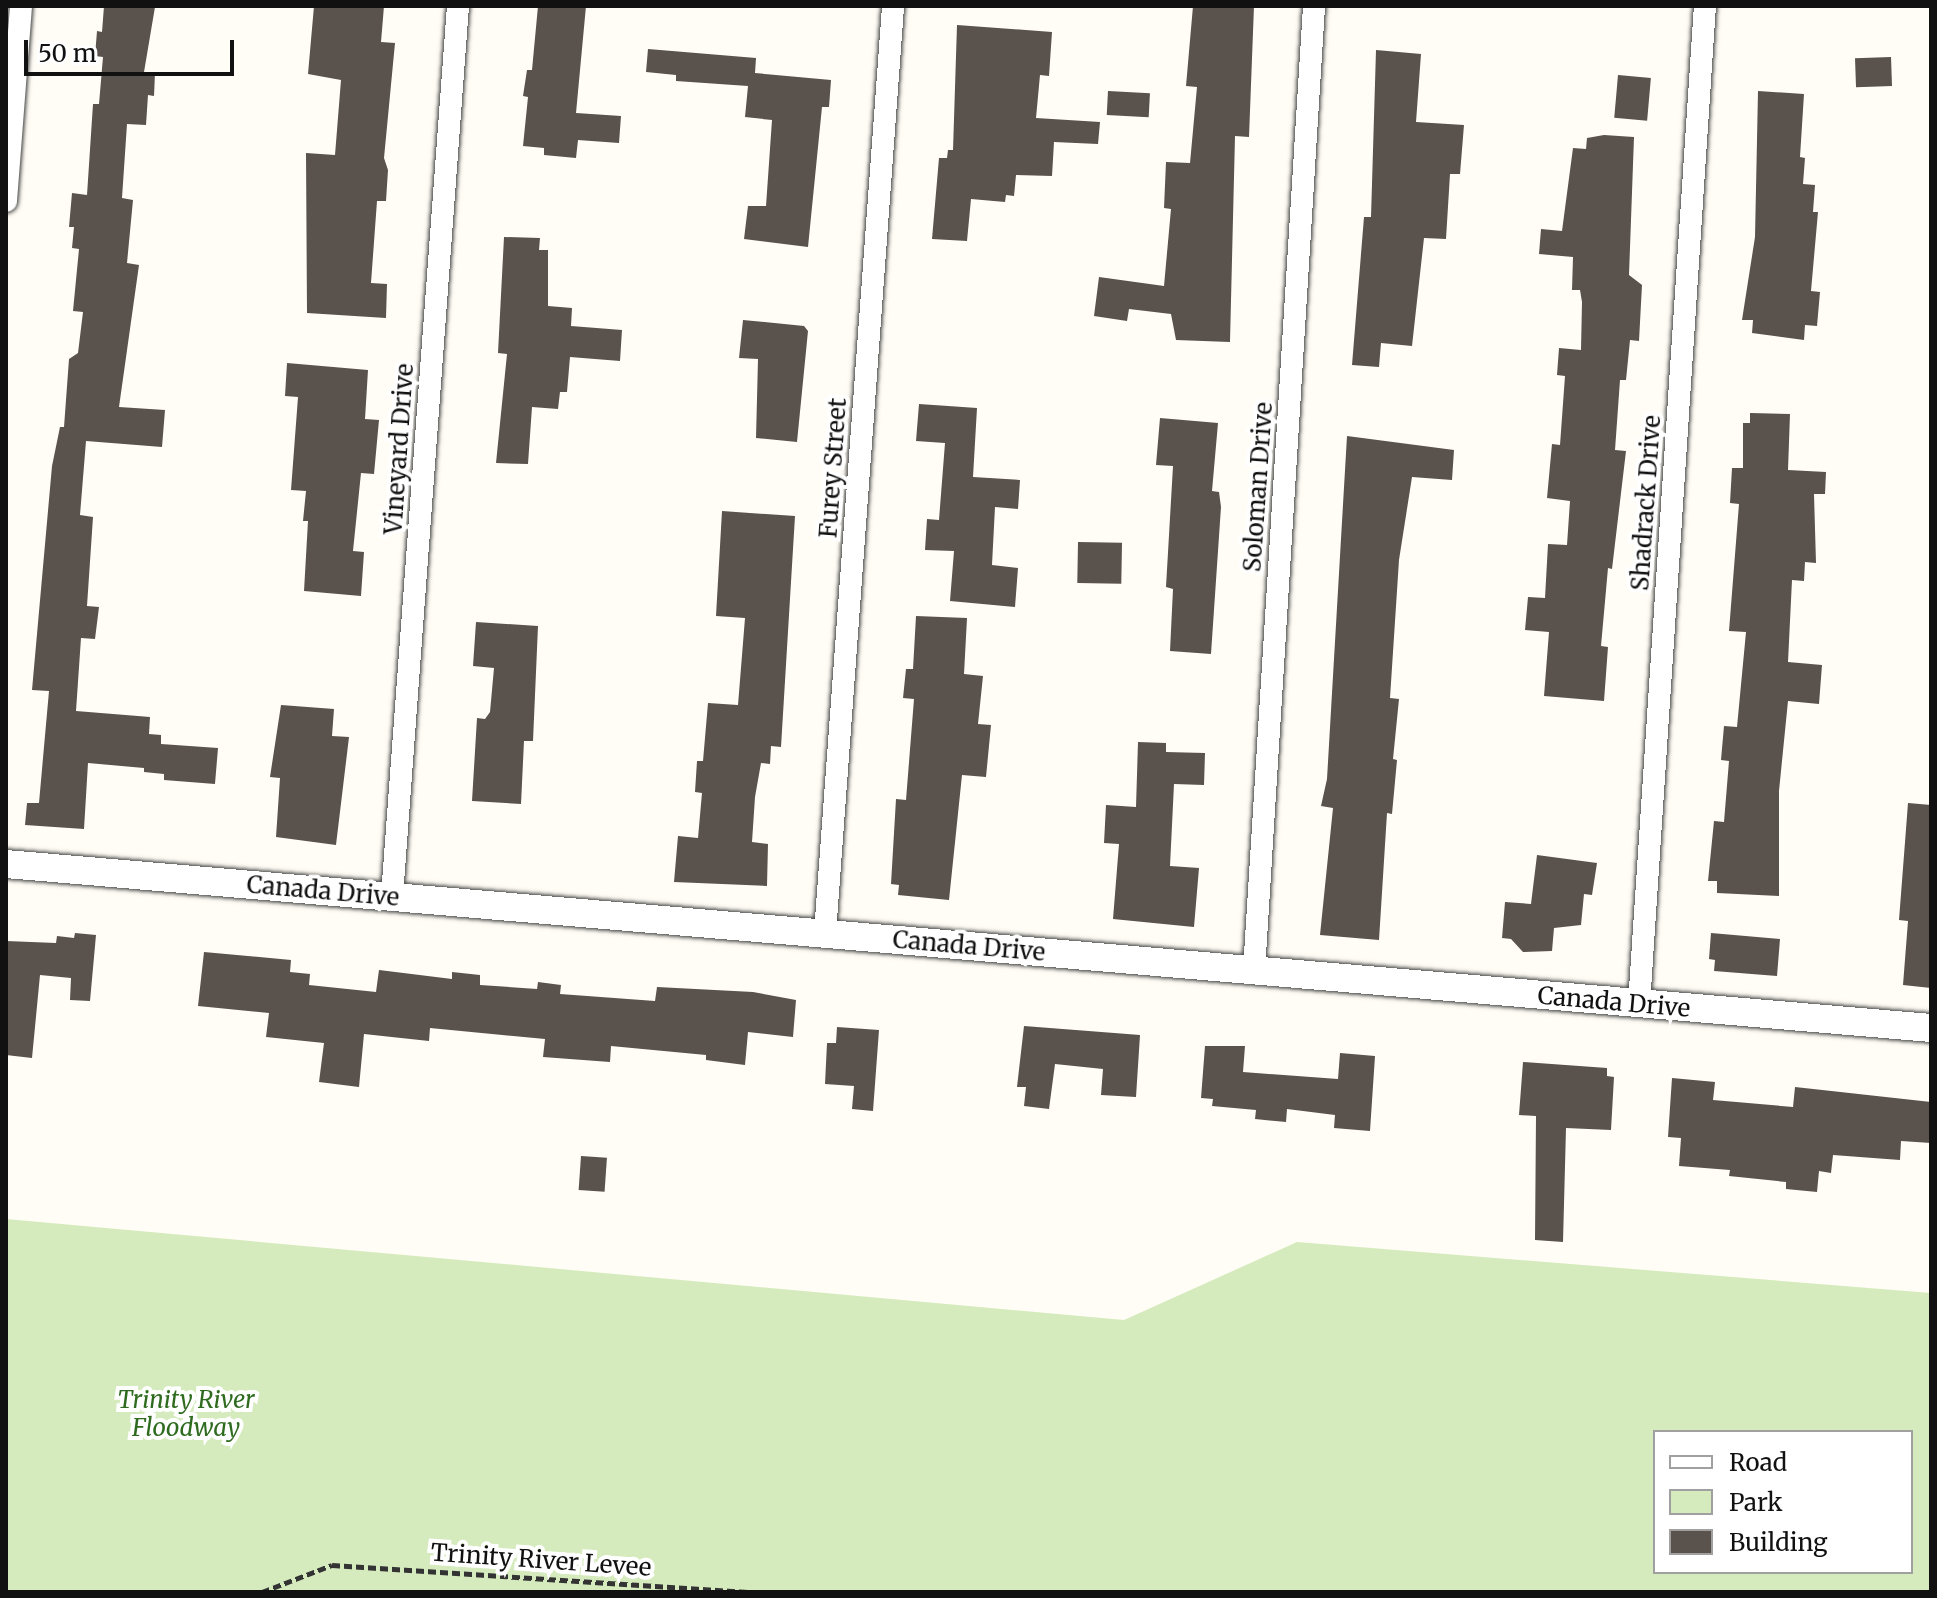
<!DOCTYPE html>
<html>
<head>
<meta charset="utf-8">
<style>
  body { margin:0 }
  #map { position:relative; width:1937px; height:1598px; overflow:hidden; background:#fffdf5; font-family:Merriweather,serif }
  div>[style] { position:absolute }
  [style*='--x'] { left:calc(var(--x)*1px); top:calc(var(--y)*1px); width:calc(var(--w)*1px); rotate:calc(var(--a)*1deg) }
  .green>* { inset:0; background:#d5ebbd }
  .building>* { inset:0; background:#5a524d; transform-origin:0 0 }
  .path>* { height:5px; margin-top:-2.5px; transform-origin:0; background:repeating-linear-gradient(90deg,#333 0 8px,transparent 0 12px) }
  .roads { filter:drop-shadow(0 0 2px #444) drop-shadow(0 0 2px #444) }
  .minor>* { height:22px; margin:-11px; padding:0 11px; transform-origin:11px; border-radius:11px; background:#fff }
  .tertiary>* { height:28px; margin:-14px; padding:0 14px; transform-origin:14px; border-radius:14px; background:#fff }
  span { translate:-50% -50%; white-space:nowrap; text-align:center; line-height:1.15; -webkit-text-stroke:8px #fff; paint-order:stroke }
  .street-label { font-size:24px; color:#111 }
  .park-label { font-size:24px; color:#2f6b1f; font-style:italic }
  .frame { position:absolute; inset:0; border:8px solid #111; pointer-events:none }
  .legend { position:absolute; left:1653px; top:1430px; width:260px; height:144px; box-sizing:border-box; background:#fff; border:2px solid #a0a0a0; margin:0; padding:10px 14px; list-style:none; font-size:24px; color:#111 }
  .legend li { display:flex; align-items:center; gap:16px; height:40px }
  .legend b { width:40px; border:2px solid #a0a0a0 }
  .scale { position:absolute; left:24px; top:40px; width:210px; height:36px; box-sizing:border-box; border:4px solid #111; border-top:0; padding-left:10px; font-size:24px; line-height:28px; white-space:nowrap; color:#111; -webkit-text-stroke:6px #fff; paint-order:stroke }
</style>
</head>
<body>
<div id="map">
  <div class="green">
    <i style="clip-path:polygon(evenodd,6px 1219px,1124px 1320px,1297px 1242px,1931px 1293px,1931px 1592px,6px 1592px,6px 1219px,1655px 1432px,1911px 1432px,1911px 1572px,1655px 1572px,1655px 1432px)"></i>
  </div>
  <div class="building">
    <i style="clip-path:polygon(104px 6px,155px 7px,144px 72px,155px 73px,154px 96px,148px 95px,146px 125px,127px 124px,122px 198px,133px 200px,127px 263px,139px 265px,119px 407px,165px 410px,162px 447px,86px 441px,80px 515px,93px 517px,87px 606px,99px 607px,95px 639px,81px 638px,76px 711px,150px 717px,149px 734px,161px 735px,161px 744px,218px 748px,215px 784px,164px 780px,164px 774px,144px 772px,144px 768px,88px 763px,84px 829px,25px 825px,27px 803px,39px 803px,49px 691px,32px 690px,52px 466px,60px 427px,64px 427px,69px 359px,78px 353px,83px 312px,73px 311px,79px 249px,72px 248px,74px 227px,69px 227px,72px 193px,87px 195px,93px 104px,99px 104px,103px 57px,95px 56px,97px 31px,102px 32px)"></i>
    <i style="clip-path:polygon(314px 6px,384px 6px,381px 42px,395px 43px,384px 158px,388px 170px,386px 201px,377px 201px,371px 283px,387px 284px,386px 318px,307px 313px,306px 153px,335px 155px,341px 80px,308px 74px)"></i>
    <i style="clip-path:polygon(538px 6px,586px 6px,576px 113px,621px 116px,619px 143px,578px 140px,576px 158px,544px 155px,544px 148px,523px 146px,528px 97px,523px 96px,527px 70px,532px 70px)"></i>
    <i style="clip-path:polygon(1193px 6px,1254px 6px,1249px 137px,1235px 136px,1230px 342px,1176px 340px,1171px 314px,1129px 309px,1127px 321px,1094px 316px,1099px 277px,1164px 286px,1171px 209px,1164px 208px,1166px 162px,1190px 163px,1197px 87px,1186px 86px)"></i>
    <i style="clip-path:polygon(957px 25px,1052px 32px,1049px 76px,1040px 75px,1036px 118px,1100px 122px,1098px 144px,1054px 142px,1052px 176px,1016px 175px,1014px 196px,1006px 195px,1005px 202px,971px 199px,967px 241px,932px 239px,939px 158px,947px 158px,948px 150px,953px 150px)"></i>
    <i style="clip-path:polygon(648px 49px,756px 58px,755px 73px,831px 80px,829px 107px,822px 107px,808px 247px,744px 239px,748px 206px,766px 206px,772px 120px,745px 117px,748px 86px,676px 81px,676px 75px,646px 72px)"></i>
    <i style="clip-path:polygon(1376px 50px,1421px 54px,1416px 122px,1464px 125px,1460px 174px,1450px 174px,1446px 239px,1424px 238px,1412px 346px,1381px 343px,1379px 367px,1352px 365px,1364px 217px,1371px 217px)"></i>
    <i style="left:1891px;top:57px;width:29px;height:36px;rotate:88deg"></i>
    <i style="left:1618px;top:75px;width:33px;height:43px;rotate:5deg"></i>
    <i style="left:1108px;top:91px;width:42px;height:24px;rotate:3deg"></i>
    <i style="clip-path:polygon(1758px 91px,1804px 94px,1800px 157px,1805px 158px,1803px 184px,1815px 185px,1813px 212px,1818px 212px,1811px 291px,1820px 292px,1817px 326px,1805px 325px,1804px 340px,1752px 333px,1753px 320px,1742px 320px,1755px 237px)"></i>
    <i style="clip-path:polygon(1604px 135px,1634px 137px,1629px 275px,1642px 285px,1639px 341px,1630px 340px,1626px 380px,1620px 380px,1615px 450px,1626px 451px,1612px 569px,1608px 568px,1601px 646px,1608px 647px,1604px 701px,1544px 696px,1549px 632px,1525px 630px,1528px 597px,1545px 598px,1548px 544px,1567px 545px,1570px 501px,1547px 498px,1552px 444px,1560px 445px,1565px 376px,1557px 375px,1559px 348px,1581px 350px,1582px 302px,1580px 290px,1572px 290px,1573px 257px,1539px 254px,1541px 229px,1562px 231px,1573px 148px,1586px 149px,1587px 138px)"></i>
    <i style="clip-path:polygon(504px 237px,540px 238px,539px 250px,548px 250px,548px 306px,572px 308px,571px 326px,622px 330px,620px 361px,570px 357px,567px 392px,560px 392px,558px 409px,532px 407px,528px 464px,496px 463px,507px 354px,498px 353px)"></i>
    <i style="clip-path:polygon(743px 320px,804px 326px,808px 331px,797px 442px,756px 438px,758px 359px,739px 358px)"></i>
    <i style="clip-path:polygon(287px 363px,368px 370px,365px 419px,379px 420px,374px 474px,361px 473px,353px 551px,364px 552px,361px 596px,304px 591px,308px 521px,303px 521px,306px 491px,291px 490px,298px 397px,285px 396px)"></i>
    <i style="clip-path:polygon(919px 404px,977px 408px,973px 477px,1020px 480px,1018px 509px,995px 507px,992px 565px,1018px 568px,1015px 607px,950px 601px,954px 551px,925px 550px,927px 519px,939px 520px,945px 443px,916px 441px)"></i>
    <i style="clip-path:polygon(1750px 413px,1790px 414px,1788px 470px,1826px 472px,1825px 494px,1814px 494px,1816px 563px,1805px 562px,1804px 581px,1792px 580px,1788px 662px,1822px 665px,1819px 704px,1788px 701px,1779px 791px,1779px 896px,1717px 893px,1717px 881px,1708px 881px,1714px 821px,1724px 822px,1729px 761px,1721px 760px,1724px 726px,1737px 727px,1746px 632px,1729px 631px,1739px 504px,1730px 503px,1732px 468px,1743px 468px,1743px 423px,1750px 423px)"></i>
    <i style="clip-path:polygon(1160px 418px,1218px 423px,1212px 491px,1219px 492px,1221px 507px,1211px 654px,1170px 651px,1173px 589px,1166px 587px,1173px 466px,1156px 465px)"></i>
    <i style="clip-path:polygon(1347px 436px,1454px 450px,1452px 480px,1412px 477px,1399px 560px,1390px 698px,1399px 699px,1393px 759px,1397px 760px,1392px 814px,1387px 813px,1379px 940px,1320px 935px,1333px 808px,1321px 806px,1327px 779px)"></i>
    <i style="clip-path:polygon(722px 511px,795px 516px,781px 747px,771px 746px,770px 764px,761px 763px,755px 797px,752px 842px,768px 844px,767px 886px,674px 882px,678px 836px,698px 838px,702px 793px,695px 792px,697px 761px,703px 761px,708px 703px,738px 705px,745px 618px,716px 616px)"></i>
    <i style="left:1078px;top:542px;width:44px;height:41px;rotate:1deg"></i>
    <i style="clip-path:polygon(916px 616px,967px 618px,964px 674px,983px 676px,978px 724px,991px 725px,986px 777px,962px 775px,949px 900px,898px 895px,899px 885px,891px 884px,896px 799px,906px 800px,914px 699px,903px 698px,906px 669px,913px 669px)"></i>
    <i style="clip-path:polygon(476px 622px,538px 626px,533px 741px,524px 741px,521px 804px,472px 801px,477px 718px,485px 719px,490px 712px,494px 668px,473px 666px)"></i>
    <i style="clip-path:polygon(281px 705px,334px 709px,332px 736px,349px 737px,336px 845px,276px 837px,280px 778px,270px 777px)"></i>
    <i style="clip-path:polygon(1138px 742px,1166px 743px,1166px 752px,1205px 753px,1204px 785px,1174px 784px,1170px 866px,1199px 868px,1194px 927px,1113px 919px,1119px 844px,1104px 843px,1106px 805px,1136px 807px)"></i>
    <i style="clip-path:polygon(1908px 803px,1931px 805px,1931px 988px,1903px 985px,1908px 921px,1899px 920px)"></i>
    <i style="clip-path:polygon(1537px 855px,1597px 863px,1592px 895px,1584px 894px,1581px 925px,1554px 928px,1552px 951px,1523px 952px,1511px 939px,1502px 938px,1505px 902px,1531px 904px)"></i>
    <i style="clip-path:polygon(75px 933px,96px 935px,90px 1001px,70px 1000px,71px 978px,40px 975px,32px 1058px,6px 1055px,6px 941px,56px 943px,57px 936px,74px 938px)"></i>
    <i style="clip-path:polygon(1711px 933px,1780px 939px,1777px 976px,1714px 971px,1715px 960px,1709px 959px)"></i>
    <i style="clip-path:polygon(204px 952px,291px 960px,290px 972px,310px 974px,309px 985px,376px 992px,379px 970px,452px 979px,452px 972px,480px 975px,480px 985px,537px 989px,538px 982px,561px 985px,560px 994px,655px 1001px,657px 987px,753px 992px,796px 1000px,793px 1037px,748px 1032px,745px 1065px,706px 1060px,706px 1055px,611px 1046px,610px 1062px,543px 1057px,545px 1039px,430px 1028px,429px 1041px,364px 1034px,359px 1087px,319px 1082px,324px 1043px,266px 1037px,269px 1013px,198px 1006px)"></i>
    <i style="clip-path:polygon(1024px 1026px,1140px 1035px,1136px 1097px,1101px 1095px,1103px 1069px,1055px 1064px,1049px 1109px,1024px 1106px,1026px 1087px,1017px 1087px)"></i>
    <i style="clip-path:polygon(837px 1027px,879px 1030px,873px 1111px,852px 1109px,854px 1086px,825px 1084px,827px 1043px,836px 1043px)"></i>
    <i style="clip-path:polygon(1205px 1046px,1245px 1046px,1243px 1072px,1338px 1079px,1340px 1053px,1375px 1056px,1370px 1131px,1334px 1128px,1335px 1115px,1287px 1109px,1286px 1122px,1255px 1119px,1256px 1110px,1212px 1106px,1213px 1099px,1201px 1098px)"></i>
    <i style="clip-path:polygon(1523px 1062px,1607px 1068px,1607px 1076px,1614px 1077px,1611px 1130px,1566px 1128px,1563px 1242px,1535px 1240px,1536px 1116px,1519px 1115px)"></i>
    <i style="clip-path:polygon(1672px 1078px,1715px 1082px,1713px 1100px,1793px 1107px,1795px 1087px,1931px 1102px,1931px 1143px,1901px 1141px,1900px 1160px,1833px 1155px,1831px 1173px,1819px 1171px,1817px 1192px,1786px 1189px,1786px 1182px,1729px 1176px,1730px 1170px,1679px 1166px,1681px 1138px,1668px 1137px)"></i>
    <i style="left:581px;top:1156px;width:26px;height:34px;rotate:4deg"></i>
  </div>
  <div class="path">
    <i style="--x:262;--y:1592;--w:75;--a:-21.1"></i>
    <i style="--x:332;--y:1565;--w:417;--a:3.7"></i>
  </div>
  <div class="roads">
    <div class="minor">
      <i style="--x:6;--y:201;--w:196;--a:-85.6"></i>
      <i style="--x:392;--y:896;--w:892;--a:-85.76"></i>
      <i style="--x:825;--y:933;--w:929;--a:-85.8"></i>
      <i style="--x:1254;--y:971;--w:967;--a:-86.44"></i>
      <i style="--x:1639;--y:1004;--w:1000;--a:-86.22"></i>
    </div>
    <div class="tertiary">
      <i style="--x:6;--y:864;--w:1932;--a:4.87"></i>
    </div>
  </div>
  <div class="street-label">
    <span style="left:399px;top:449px;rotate:-86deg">Vineyard Drive</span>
    <span style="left:833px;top:468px;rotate:-86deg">Furey Street</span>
    <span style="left:1258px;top:487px;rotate:-86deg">Soloman Drive</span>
    <span style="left:1646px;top:503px;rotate:-86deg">Shadrack Drive</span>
    <span style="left:323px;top:891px;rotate:5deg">Canada Drive</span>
    <span style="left:969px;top:946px;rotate:5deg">Canada Drive</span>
    <span style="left:1614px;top:1002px;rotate:5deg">Canada Drive</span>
    <span style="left:541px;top:1560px;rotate:4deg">Trinity River Levee</span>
  </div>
  <div class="park-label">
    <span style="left:186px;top:1414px">Trinity River<br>Floodway</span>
  </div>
  <div class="frame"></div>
  <ul class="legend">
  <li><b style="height:10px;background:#fff"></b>Road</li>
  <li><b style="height:22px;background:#d5ebbd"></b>Park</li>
  <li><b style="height:22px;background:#5a524d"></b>Building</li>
  </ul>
  <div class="scale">50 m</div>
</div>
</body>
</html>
